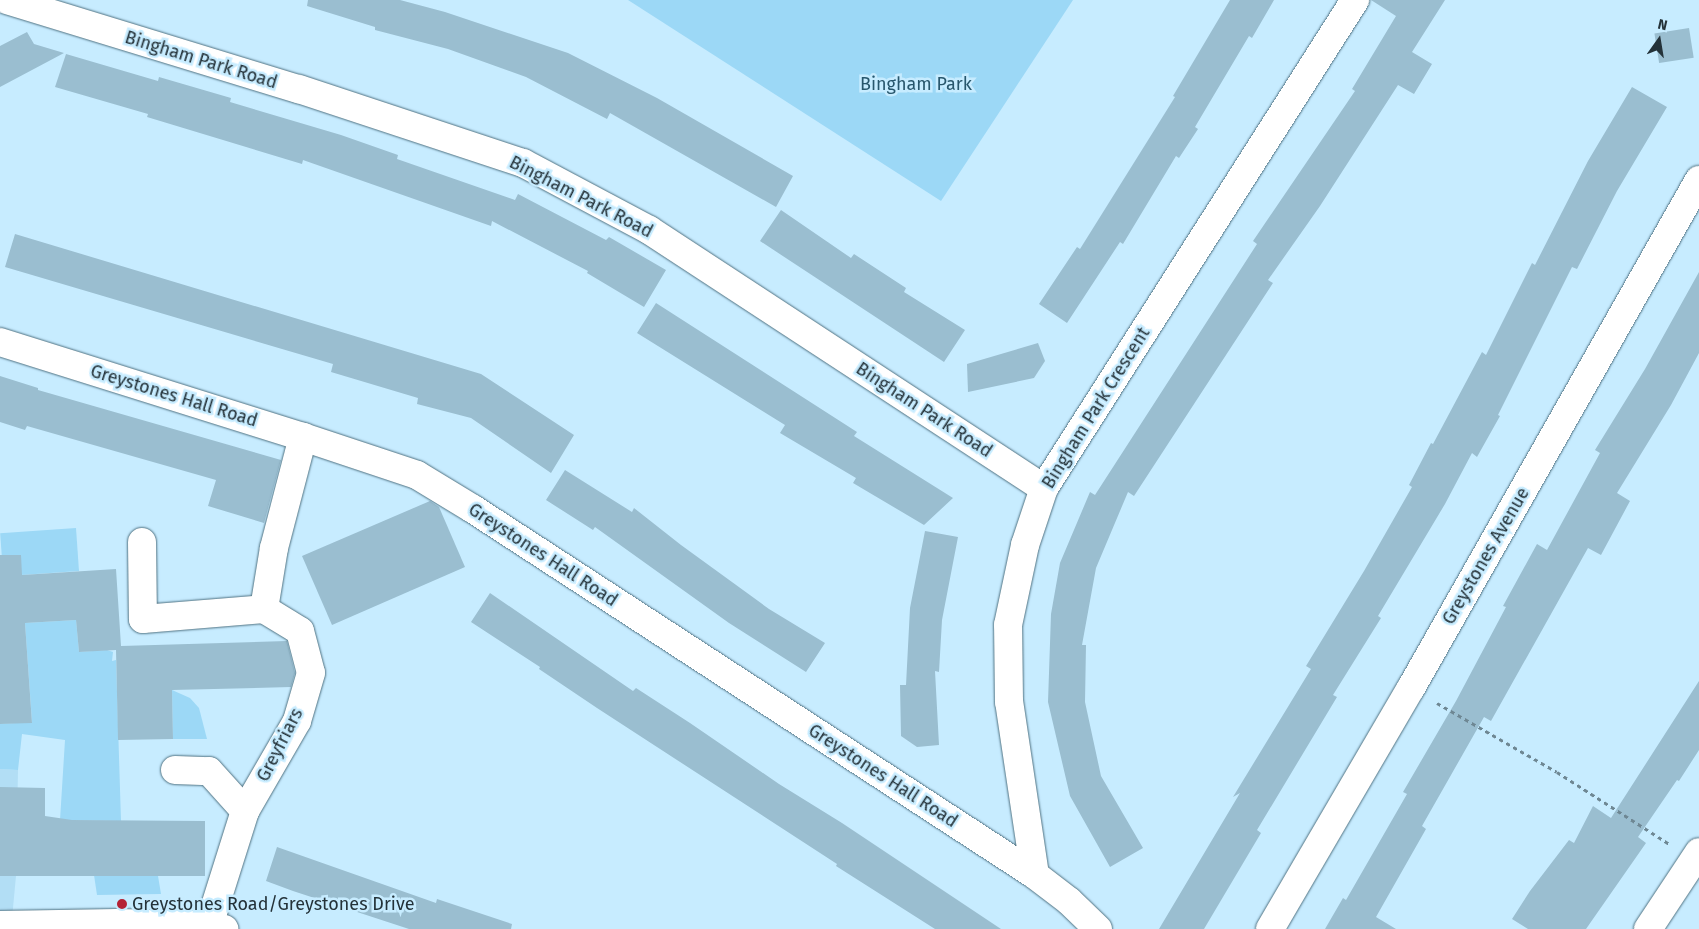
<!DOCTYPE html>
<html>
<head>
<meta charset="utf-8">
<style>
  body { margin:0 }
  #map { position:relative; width:1699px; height:929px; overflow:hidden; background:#c7ecff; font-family:"Fira Sans",sans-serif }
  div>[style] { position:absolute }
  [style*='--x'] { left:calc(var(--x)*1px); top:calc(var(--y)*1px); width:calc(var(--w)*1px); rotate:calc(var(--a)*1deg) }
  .built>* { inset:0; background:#b2def5 }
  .green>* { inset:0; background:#9cd8f6; transform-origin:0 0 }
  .building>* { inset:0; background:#9abed0; transform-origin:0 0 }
  .path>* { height:3px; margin-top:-1.5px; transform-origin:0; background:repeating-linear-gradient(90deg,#6e8793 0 4px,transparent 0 8px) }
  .roads { filter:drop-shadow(0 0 1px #507282) drop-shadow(0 0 1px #507282) }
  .minor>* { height:28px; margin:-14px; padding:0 14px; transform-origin:14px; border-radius:14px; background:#fff }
  .dots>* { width:14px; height:14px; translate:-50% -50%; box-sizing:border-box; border:2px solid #c7ecff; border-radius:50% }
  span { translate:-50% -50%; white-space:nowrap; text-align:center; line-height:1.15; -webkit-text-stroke:5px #c7ecff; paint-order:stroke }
  .street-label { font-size:18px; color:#243239 }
  .park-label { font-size:18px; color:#28576d }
  .poi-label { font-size:18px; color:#243239 }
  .left { translate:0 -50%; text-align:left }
  .north { position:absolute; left:1634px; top:15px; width:50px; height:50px; -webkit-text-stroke:4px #c7ecff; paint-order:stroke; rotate:13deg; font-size:14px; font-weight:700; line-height:20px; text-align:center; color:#243239 }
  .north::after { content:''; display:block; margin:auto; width:18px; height:22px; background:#243239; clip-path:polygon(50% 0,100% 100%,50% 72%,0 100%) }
</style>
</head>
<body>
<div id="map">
  <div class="built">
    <i style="clip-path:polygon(0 769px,18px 770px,16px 876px,11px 929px,0 929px)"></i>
  </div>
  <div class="green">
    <i style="clip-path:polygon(628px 0,1073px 0,941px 201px)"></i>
    <i style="left:76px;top:528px;width:43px;height:76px;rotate:86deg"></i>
    <i style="clip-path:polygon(76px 620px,79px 652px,107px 650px,113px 652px,112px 661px,116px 660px,121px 821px,60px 820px,65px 740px,22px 734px,18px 770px,0 769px,0 724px,32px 722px,25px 623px)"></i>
    <i style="clip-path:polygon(172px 690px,190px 698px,199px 708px,207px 739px,173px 739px)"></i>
    <i style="clip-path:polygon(94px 875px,158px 876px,161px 894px,97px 895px)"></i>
  </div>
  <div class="building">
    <i style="clip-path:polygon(308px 0,400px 0,445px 12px,568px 53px,657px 98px,793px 176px,776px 207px,610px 113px,607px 119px,526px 77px,448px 49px,375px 30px,375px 27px,307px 6px)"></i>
    <i style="clip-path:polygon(1230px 0,1274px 0,1252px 38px,1249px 36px,1195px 127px,1198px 129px,1179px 158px,1176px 156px,1123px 244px,1120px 242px,1067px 323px,1039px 304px,1077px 247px,1080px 249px,1175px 97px,1173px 96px)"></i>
    <i style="clip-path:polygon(1371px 0,1445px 0,1412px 52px,1432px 64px,1414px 94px,1398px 85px,1320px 206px,1268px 280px,1273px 283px,1134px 496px,1128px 492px,1096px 568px,1082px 645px,1086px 645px,1085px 702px,1101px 776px,1143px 848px,1110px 867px,1070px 796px,1048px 702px,1051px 614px,1060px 563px,1090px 492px,1095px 495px,1257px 244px,1253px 241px,1355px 91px,1352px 89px,1396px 16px)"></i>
    <i style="left:1689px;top:28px;width:30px;height:35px;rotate:81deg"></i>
    <i style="clip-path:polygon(27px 32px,34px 44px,64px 53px,0 87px,0 46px)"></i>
    <i style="clip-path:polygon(66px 54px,158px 81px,159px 77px,231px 98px,230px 102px,341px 135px,398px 155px,397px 159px,515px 200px,518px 194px,606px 240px,609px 237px,666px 270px,644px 307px,587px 273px,588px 271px,492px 221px,491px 226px,303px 160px,302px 164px,147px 117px,148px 114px,55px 87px)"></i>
    <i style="clip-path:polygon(1632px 87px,1667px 107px,1617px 191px,1577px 269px,1572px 267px,1498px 415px,1500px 416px,1477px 457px,1472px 453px,1445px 504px,1378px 616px,1381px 618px,1333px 695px,1337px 697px,1257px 830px,1261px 833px,1204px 929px,1159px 929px,1240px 793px,1233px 797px,1311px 669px,1306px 666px,1364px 571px,1412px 487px,1409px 485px,1431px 443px,1433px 444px,1482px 352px,1486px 355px,1532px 263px,1535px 265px,1588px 161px)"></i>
    <i style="clip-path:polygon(781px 210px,851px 258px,854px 254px,906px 288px,904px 292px,965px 330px,944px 362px,760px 241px)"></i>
    <i style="clip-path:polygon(15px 234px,481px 374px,574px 435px,551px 473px,471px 418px,417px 404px,418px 398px,331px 372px,333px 364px,5px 267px)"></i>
    <i style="clip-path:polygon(1699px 272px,1699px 353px,1671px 405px,1617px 493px,1630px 501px,1601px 555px,1588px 548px,1491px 721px,1484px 717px,1422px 826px,1426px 829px,1376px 917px,1396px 929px,1325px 929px,1343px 898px,1346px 900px,1407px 794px,1403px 792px,1456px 701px,1506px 607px,1503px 606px,1537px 544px,1547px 550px,1600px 453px,1595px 450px,1645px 369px)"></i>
    <i style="clip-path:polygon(656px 303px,857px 432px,854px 436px,953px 498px,924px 525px,853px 483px,856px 478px,780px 433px,785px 425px,637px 333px)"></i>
    <i style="clip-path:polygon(1038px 343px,1045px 361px,1034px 378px,968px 392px,967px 364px)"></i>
    <i style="clip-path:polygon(0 376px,38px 388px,38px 390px,281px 460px,264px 523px,208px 506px,216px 480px,27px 426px,25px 430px,0 422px)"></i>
    <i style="clip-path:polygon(565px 470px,632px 512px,634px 508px,681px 545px,769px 609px,825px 643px,806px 672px,729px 623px,595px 527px,593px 530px,546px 500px)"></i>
    <i style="clip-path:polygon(430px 501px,439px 507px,465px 567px,332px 625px,302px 556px)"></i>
    <i style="clip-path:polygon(925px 531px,958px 537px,942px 620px,939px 672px,935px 671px,939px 745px,917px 747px,901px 736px,900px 685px,906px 685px,910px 608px)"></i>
    <i style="clip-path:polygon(0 555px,21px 555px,22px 575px,116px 569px,121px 646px,287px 641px,295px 673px,291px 687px,172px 690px,173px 739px,118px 740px,116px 650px,79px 652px,76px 620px,25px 623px,32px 723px,0 724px)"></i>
    <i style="clip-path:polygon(490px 593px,633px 691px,636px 688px,690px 723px,779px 784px,842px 823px,1001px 929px,935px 929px,836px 866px,837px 864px,597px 708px,539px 669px,540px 667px,471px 622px)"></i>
    <i style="clip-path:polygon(1699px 681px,1699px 750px,1679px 781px,1677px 780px,1638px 837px,1646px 843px,1586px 929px,1528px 929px,1512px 919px,1530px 891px,1569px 840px,1574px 843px,1593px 806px,1611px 818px)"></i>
    <i style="clip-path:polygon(0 787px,45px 788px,45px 816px,72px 820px,205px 821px,205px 876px,0 876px)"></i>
    <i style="clip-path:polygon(277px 847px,436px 903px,437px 899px,512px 924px,511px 929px,409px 929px,293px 891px,266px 881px)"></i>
  </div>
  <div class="path">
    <i style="--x:1437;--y:703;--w:138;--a:29.9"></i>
    <i style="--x:1557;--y:772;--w:133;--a:32.7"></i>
  </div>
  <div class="roads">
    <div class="minor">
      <i style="--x:7;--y:0;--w:305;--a:17"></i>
      <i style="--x:299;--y:89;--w:236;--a:18.3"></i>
      <i style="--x:523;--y:163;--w:143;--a:28"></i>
      <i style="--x:649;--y:230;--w:472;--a:33.2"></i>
      <i style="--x:0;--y:342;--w:318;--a:17.4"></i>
      <i style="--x:303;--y:437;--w:120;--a:18.4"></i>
      <i style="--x:417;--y:475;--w:66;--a:31.3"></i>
      <i style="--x:473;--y:509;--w:671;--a:33.07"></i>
      <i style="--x:142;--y:542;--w:77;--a:89.3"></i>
      <i style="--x:143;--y:619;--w:121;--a:-4.7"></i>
      <i style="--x:264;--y:609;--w:42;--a:31.4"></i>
      <i style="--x:300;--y:631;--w:43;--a:75.3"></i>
      <i style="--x:311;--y:673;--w:50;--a:106.3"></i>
      <i style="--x:297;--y:721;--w:104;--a:120"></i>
      <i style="--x:245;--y:811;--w:120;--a:107.5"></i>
      <i style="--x:264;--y:609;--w:62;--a:-80.7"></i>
      <i style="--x:274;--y:548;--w:115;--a:-75.4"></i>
      <i style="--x:175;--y:770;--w:34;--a:2"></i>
      <i style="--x:209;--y:771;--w:54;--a:48"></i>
      <i style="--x:0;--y:925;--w:117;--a:-1"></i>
      <i style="--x:117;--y:923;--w:92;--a:1.2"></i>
      <i style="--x:209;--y:925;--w:16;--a:15"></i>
      <i style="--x:1098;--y:929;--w:40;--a:-136"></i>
      <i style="--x:1069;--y:901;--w:43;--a:-142.6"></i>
      <i style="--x:1035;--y:875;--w:175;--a:-98.5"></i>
      <i style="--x:1009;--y:702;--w:77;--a:-90.7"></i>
      <i style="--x:1008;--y:625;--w:82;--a:-78"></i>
      <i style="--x:1025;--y:545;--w:60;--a:-71.6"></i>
      <i style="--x:1044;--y:488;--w:579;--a:-57.49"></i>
      <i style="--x:1270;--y:929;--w:279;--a:-59.7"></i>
      <i style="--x:1411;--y:688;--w:584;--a:-60.45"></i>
      <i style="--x:1648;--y:929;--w:92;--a:-56.5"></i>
    </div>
  </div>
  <div class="dots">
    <i style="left:122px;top:904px;background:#b42235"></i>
  </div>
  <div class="street-label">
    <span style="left:201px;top:60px;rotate:17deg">Bingham Park Road</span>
    <span style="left:581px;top:197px;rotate:27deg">Bingham Park Road</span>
    <span style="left:174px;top:396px;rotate:17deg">Greystones Hall Road</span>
    <span style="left:1096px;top:408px;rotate:-58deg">Bingham Park Crescent</span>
    <span style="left:924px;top:410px;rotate:33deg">Bingham Park Road</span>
    <span style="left:543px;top:555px;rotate:33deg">Greystones Hall Road</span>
    <span style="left:1486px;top:556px;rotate:-60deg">Greystones Avenue</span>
    <span style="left:280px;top:745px;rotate:-63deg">Greyfriars</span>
    <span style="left:883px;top:776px;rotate:33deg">Greystones Hall Road</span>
  </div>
  <div class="park-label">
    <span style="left:916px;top:84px">Bingham Park</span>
  </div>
  <div class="poi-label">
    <span class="left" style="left:132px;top:904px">Greystones Road/Greystones Drive</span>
  </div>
  <div class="north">N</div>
</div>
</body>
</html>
